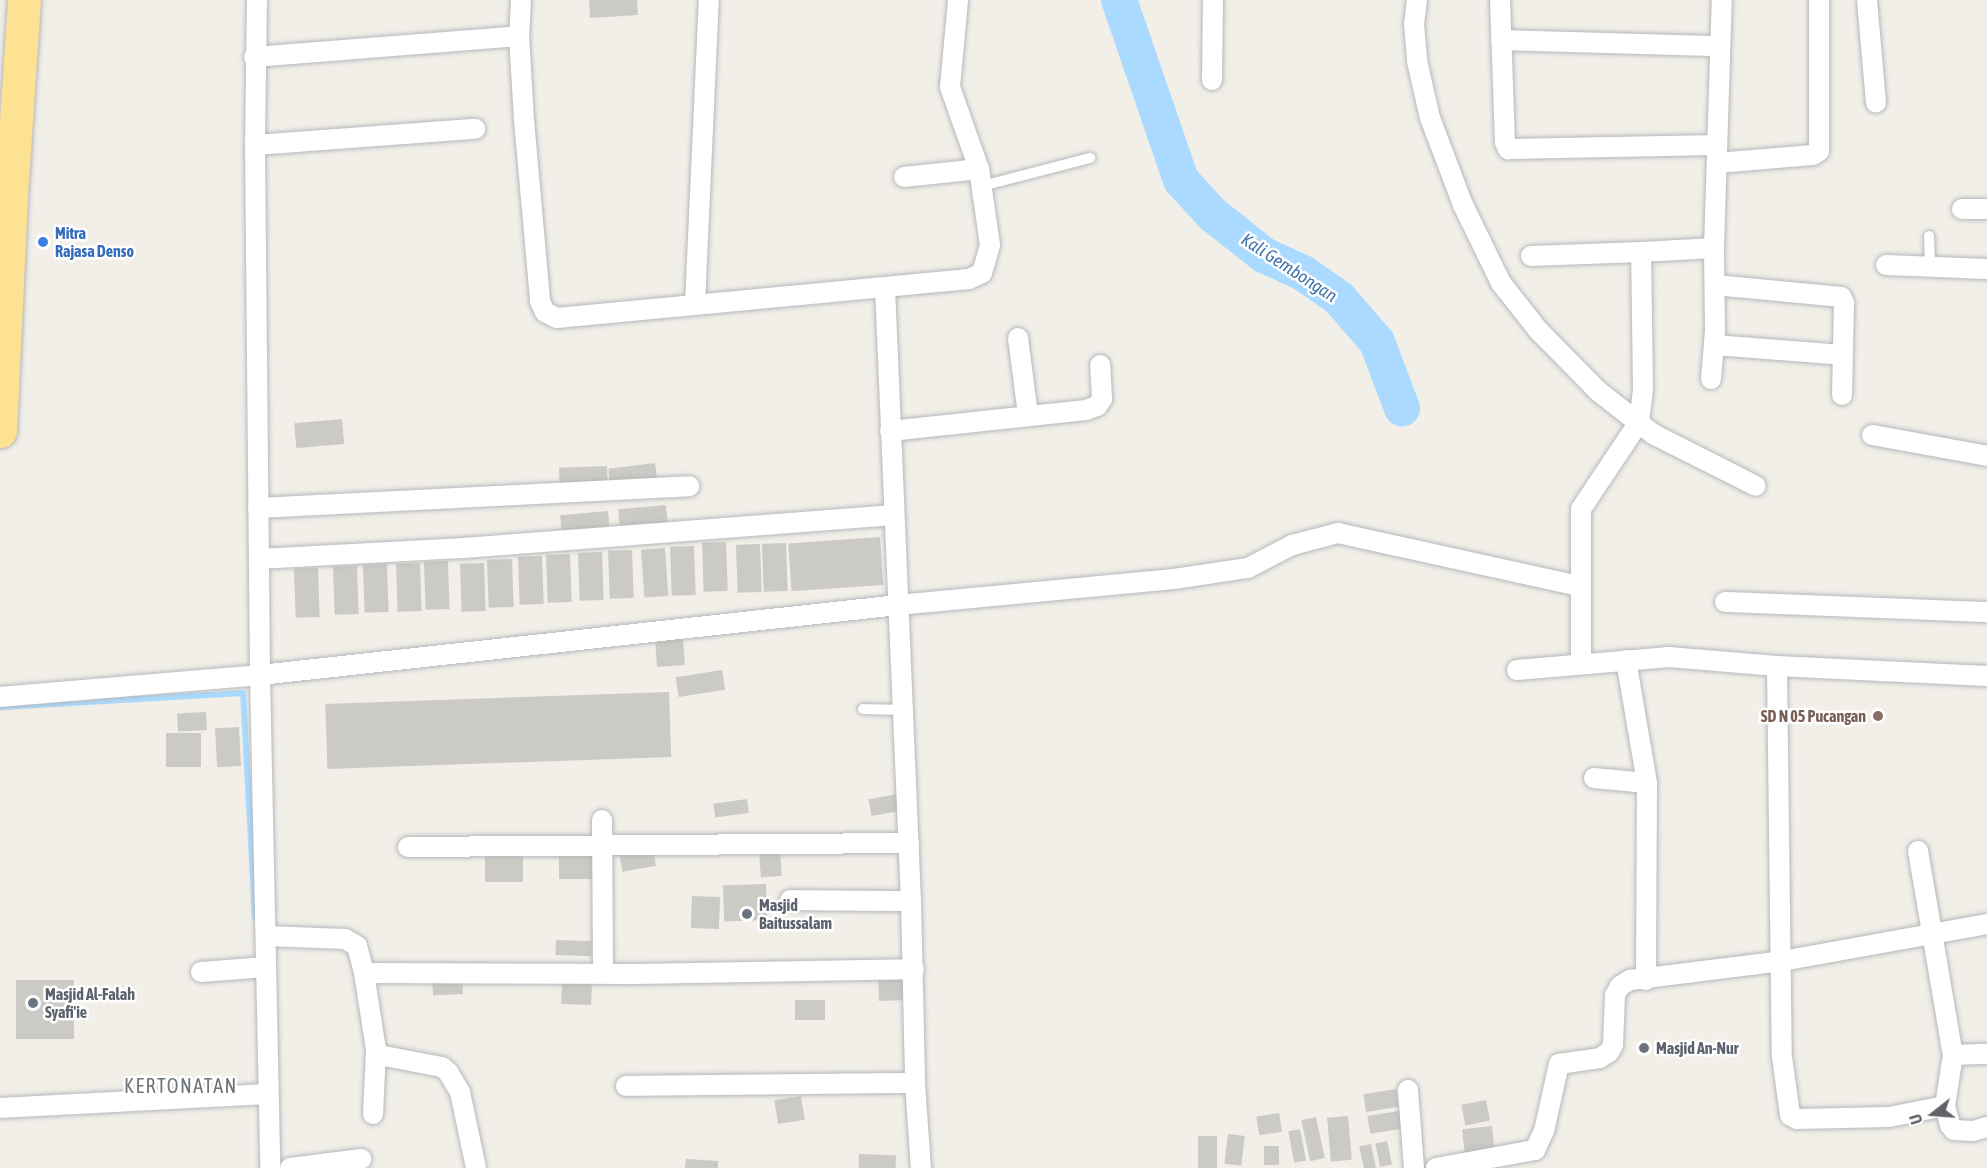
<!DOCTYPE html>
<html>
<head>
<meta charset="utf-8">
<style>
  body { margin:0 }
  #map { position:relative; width:1987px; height:1168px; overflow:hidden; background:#f1efe8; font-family:"Asap Condensed",sans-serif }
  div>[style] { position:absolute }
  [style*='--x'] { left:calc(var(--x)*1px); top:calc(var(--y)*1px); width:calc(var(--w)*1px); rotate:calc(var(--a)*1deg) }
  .stream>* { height:6px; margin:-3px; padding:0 3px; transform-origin:3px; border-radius:3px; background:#aadaff }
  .river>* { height:36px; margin:-18px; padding:0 18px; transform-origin:18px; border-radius:18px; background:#aadaff }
  .building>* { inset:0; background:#cccac5; transform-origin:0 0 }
  .roads { filter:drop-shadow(0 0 2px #b5b8bc) drop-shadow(0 0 2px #b5b8bc) }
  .lane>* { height:10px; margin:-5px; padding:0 5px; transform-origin:5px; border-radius:5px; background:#fff }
  .street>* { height:20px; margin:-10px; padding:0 10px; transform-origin:10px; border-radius:10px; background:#fff }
  .highway>* { height:33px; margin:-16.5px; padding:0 16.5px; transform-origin:16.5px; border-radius:16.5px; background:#fde293 }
  .dots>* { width:16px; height:16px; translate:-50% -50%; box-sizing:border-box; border:3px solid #fff; border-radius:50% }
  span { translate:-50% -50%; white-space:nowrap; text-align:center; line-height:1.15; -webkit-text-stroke:5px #fff; paint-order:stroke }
  .shop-label { font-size:16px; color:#366cbe; font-weight:700 }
  .left { translate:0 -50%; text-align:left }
  .education-label { font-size:16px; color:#785e54; font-weight:700 }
  .right { translate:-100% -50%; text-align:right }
  .worship-label { font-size:16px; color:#5b616d; font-weight:700 }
  .water-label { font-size:18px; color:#4174aa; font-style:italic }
  .quarter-label { font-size:20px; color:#70757a; letter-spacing:1.5px }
  .north { position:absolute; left:1903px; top:1084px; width:60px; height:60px; -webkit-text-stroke:4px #fff; paint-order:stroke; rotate:253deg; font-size:16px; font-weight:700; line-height:24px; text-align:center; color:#5f6368 }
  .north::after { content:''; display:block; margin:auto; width:21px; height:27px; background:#5f6368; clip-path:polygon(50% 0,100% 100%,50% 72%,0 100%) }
</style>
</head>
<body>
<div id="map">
  <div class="stream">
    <i style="--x:0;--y:707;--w:243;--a:-3.3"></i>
    <i style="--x:243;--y:693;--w:224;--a:86.9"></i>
  </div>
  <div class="river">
    <i style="--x:1119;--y:0;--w:190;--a:71"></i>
    <i style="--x:1181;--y:180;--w:46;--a:47.6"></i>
    <i style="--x:1212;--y:214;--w:66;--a:38.3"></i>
    <i style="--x:1264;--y:255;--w:43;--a:24.8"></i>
    <i style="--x:1303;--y:273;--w:44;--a:34.8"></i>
    <i style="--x:1339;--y:298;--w:58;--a:49.2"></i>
    <i style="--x:1377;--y:342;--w:71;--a:69.3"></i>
  </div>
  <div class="building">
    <i style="clip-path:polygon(589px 0,637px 0,638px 15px,590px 18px)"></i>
    <i style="left:342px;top:419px;width:25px;height:48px;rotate:85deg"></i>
    <i style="left:655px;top:463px;width:24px;height:47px;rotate:83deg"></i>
    <i style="left:607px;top:466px;width:24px;height:48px;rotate:88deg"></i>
    <i style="left:666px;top:505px;width:24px;height:48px;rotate:85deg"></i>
    <i style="left:608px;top:511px;width:24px;height:48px;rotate:85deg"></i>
    <i style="left:880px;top:537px;width:48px;height:92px;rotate:86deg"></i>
    <i style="left:726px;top:542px;width:49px;height:24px;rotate:88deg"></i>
    <i style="left:786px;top:543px;width:48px;height:24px;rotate:88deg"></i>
    <i style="left:760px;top:544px;width:48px;height:24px;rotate:88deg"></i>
    <i style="left:694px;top:546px;width:49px;height:24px;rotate:88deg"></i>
    <i style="left:665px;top:548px;width:48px;height:24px;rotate:86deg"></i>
    <i style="left:632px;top:550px;width:48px;height:24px;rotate:88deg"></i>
    <i style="left:602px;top:552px;width:48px;height:24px;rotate:88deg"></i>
    <i style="left:570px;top:554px;width:48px;height:24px;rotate:88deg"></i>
    <i style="left:542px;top:556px;width:48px;height:24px;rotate:88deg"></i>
    <i style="left:512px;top:559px;width:48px;height:25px;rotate:88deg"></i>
    <i style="left:448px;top:561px;width:48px;height:24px;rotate:88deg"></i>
    <i style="left:420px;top:563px;width:48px;height:24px;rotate:88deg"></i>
    <i style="left:484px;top:563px;width:48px;height:24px;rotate:88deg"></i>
    <i style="left:387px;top:564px;width:48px;height:24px;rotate:88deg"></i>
    <i style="left:357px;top:566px;width:48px;height:24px;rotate:88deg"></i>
    <i style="left:318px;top:568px;width:49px;height:24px;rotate:88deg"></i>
    <i style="left:683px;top:638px;width:27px;height:28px;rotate:86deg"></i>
    <i style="left:722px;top:670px;width:20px;height:47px;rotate:81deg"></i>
    <i style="left:669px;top:692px;width:65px;height:344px;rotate:88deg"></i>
    <i style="left:206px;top:712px;width:18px;height:29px;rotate:87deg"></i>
    <i style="left:239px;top:727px;width:39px;height:24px;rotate:87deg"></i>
    <i style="left:166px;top:733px;width:35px;height:34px"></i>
    <i style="left:904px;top:793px;width:17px;height:36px;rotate:80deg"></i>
    <i style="left:747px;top:799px;width:14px;height:34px;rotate:82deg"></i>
    <i style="left:653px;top:849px;width:17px;height:34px;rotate:80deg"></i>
    <i style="left:780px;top:850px;width:26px;height:21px;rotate:86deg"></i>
    <i style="left:559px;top:853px;width:37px;height:26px"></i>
    <i style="left:523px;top:855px;width:27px;height:38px;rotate:90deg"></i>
    <i style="left:766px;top:884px;width:36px;height:43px;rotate:88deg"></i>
    <i style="left:692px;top:896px;width:28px;height:32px;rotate:2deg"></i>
    <i style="left:556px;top:940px;width:36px;height:15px;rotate:2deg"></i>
    <i style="left:907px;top:972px;width:28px;height:29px;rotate:88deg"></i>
    <i style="left:462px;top:974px;width:20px;height:30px;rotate:87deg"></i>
    <i style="left:74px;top:980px;width:59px;height:58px;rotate:90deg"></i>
    <i style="left:562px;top:980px;width:30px;height:24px;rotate:2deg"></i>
    <i style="left:825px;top:1000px;width:20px;height:30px;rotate:90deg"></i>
    <i style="left:1396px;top:1089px;width:18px;height:33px;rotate:81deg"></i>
    <i style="left:801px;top:1096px;width:24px;height:27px;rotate:81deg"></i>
    <i style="left:1486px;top:1100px;width:21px;height:25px;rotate:79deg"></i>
    <i style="left:1399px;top:1111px;width:18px;height:32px;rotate:81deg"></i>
    <i style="left:1279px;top:1113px;width:19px;height:23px;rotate:81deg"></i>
    <i style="left:1348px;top:1116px;width:44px;height:21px;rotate:85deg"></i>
    <i style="left:1316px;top:1117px;width:42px;height:15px;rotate:78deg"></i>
    <i style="left:1492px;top:1126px;width:31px;height:30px;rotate:84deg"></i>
    <i style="left:1300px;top:1129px;width:32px;height:12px;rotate:79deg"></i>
    <i style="left:1228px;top:1134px;width:17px;height:30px;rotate:7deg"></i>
    <i style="left:1198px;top:1136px;width:19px;height:32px"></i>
    <i style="left:1387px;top:1141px;width:24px;height:12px;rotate:78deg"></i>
    <i style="left:1371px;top:1144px;width:24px;height:12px;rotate:78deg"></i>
    <i style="left:1264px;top:1146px;width:15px;height:19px"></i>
    <i style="left:859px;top:1154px;width:37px;height:14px;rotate:2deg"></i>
    <i style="clip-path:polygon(686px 1159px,718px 1161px,718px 1168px,685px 1168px)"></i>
  </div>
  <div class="roads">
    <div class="lane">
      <i style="--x:982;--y:186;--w:112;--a:-14.5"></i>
      <i style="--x:1929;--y:236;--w:30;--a:88"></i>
      <i style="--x:863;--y:709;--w:40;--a:1.4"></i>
    </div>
    <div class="street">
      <i style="--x:257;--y:0;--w:145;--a:90.8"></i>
      <i style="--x:255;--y:145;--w:530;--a:89.46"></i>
      <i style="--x:260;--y:675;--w:493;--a:88.8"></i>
      <i style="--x:521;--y:0;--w:36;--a:93"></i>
      <i style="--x:519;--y:36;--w:84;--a:86.6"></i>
      <i style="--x:524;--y:120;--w:182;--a:84.9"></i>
      <i style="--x:540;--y:301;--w:12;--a:66"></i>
      <i style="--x:545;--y:312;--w:13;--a:27"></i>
      <i style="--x:557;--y:318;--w:414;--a:-5.4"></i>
      <i style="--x:969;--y:279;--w:14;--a:-25"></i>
      <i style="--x:982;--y:273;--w:29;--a:-74"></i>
      <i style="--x:990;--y:245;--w:77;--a:-98.2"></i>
      <i style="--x:979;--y:169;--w:87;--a:-109.5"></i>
      <i style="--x:950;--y:87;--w:87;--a:-84.7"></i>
      <i style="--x:1417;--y:0;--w:24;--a:97"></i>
      <i style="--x:1414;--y:24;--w:37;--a:85"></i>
      <i style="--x:1417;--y:61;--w:58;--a:77.2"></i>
      <i style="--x:1430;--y:118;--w:93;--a:69.2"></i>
      <i style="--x:1463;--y:205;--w:87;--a:64"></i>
      <i style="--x:1501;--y:283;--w:60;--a:51.8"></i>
      <i style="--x:1538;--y:330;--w:86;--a:45.5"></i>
      <i style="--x:1598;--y:391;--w:70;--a:38"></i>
      <i style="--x:1653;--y:434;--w:115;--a:26.8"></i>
      <i style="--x:1500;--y:0;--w:142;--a:88"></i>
      <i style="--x:1505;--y:142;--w:8;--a:67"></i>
      <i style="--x:1508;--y:149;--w:209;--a:-1.1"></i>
      <i style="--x:1867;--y:0;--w:103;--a:85"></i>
      <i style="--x:1501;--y:40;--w:219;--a:1.6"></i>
      <i style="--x:254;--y:57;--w:266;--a:-4.5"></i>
      <i style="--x:1212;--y:80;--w:80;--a:-89.3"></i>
      <i style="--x:255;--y:145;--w:221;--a:-4.2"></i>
      <i style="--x:1717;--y:163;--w:96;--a:-4.8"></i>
      <i style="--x:1813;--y:155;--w:7;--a:-34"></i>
      <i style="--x:1819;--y:151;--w:151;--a:-90"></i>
      <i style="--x:904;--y:177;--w:75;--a:-6.1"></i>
      <i style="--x:1962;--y:209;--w:25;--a:0"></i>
      <i style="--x:1531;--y:256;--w:110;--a:-2.1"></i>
      <i style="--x:1886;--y:265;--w:101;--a:2.3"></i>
      <i style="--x:1715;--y:285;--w:127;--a:5.4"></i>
      <i style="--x:1841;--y:297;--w:7;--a:63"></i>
      <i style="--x:1844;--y:303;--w:92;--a:91.2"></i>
      <i style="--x:885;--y:287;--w:615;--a:87.58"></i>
      <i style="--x:911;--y:901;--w:182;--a:88.7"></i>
      <i style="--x:915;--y:1083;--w:85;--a:86"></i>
      <i style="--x:695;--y:304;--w:304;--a:-87.4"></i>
      <i style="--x:1018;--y:338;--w:78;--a:82.6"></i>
      <i style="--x:1714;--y:345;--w:129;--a:4.4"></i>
      <i style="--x:1711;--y:379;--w:49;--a:-85.3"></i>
      <i style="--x:1715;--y:330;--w:82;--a:-90.7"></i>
      <i style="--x:1714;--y:248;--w:248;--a:-88.2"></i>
      <i style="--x:890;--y:431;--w:197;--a:-6.1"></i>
      <i style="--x:1086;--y:410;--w:12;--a:-20"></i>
      <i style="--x:1097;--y:406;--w:9;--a:-54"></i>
      <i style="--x:1102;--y:399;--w:34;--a:-93"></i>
      <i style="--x:1872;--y:435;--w:117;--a:10.3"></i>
      <i style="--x:258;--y:508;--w:432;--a:-2.9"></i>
      <i style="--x:259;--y:559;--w:205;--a:-3.1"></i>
      <i style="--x:464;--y:548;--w:431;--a:-4.4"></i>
      <i style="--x:1725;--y:602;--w:262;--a:2.2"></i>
      <i style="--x:1626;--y:660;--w:125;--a:80.3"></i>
      <i style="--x:1581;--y:663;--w:154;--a:-90"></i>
      <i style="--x:1581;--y:509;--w:105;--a:-56.3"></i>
      <i style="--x:1639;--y:422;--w:33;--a:-83"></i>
      <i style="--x:1643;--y:389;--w:137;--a:-90.8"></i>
      <i style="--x:1641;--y:252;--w:73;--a:-3.1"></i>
      <i style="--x:1777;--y:666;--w:391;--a:89.3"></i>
      <i style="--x:1782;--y:1057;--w:59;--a:82.1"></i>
      <i style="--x:1790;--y:1115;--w:8;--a:30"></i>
      <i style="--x:1797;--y:1119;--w:92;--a:-1.2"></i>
      <i style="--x:1889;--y:1117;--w:57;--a:-11.1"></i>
      <i style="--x:1517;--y:670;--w:153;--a:-4.9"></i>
      <i style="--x:1669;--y:657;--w:108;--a:4.8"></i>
      <i style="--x:1777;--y:666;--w:210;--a:2.7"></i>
      <i style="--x:0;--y:697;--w:261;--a:-4.8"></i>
      <i style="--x:260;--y:675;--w:642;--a:-6.26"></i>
      <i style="--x:898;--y:605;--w:277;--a:-5.4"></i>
      <i style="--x:1174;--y:579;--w:75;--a:-8.5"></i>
      <i style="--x:1248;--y:568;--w:50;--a:-27.6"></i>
      <i style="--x:1292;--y:545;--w:48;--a:-14.6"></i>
      <i style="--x:1338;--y:533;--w:248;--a:12.4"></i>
      <i style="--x:1594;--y:778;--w:53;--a:5.4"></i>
      <i style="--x:1647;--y:783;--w:197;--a:90.3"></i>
      <i style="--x:602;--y:820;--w:153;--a:89.6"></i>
      <i style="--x:408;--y:847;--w:501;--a:-0.46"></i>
      <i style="--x:1918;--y:851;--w:207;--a:80.3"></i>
      <i style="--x:1953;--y:1055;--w:52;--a:98.9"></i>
      <i style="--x:1945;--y:1106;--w:20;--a:75"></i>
      <i style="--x:1950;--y:1125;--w:6;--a:51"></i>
      <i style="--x:1954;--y:1130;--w:19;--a:3"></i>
      <i style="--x:1973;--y:1131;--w:15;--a:-16"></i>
      <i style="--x:790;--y:900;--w:121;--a:0.5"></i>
      <i style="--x:266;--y:936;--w:79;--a:2.2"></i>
      <i style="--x:345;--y:939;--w:14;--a:30"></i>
      <i style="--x:357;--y:946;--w:28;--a:75"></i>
      <i style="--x:364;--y:973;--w:78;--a:81.1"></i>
      <i style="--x:376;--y:1050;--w:6;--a:59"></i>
      <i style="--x:379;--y:1055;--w:64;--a:10.8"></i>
      <i style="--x:442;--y:1067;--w:8;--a:40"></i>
      <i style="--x:448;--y:1072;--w:23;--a:59"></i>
      <i style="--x:460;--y:1092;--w:78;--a:78.1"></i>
      <i style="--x:201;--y:972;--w:65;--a:-4.4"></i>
      <i style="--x:364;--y:973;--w:272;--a:0.2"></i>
      <i style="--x:636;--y:974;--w:278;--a:-1"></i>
      <i style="--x:1953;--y:1055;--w:34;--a:-2"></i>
      <i style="--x:626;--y:1086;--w:289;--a:-0.6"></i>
      <i style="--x:1408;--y:1090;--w:78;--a:85.6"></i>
      <i style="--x:0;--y:1108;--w:267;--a:-3"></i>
      <i style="--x:373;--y:1114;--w:64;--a:-87.3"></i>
      <i style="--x:290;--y:1168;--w:72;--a:-7.2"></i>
      <i style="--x:1436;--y:1168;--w:101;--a:-10.3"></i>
      <i style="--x:1535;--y:1150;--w:21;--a:-65"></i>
      <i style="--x:1544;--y:1131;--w:69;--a:-77.4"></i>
      <i style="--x:1559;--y:1064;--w:41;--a:-8.3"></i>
      <i style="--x:1600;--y:1058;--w:11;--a:-34"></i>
      <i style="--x:1609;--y:1052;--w:8;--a:-60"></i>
      <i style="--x:1613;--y:1045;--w:50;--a:-87.7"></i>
      <i style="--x:1615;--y:995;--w:10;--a:-61"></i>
      <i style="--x:1620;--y:986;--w:12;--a:-31"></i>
      <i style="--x:1630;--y:980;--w:153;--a:-7.1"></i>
      <i style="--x:1782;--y:961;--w:208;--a:-10.2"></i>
    </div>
    <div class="highway">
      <i style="--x:0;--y:431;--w:235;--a:-87.3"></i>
      <i style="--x:11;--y:196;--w:196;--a:-86.2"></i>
    </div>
  </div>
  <div class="dots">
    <i style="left:43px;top:242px;background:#3f7fe0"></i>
    <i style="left:1878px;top:716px;background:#8d6e63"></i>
    <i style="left:747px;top:914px;background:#6b7280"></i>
    <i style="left:33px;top:1003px;background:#6b7280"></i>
    <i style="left:1644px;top:1048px;background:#6b7280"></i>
  </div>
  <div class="shop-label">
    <span class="left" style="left:55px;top:242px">Mitra<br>Rajasa Denso</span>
  </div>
  <div class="education-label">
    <span class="right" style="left:1866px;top:716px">SD N 05 Pucangan</span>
  </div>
  <div class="worship-label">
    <span class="left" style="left:759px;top:914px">Masjid<br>Baitussalam</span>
    <span class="left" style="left:45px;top:1003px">Masjid Al-Falah<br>Syafi'ie</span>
    <span class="left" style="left:1656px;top:1048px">Masjid An-Nur</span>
  </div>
  <div class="water-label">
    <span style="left:1289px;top:268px;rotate:33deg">Kali Gembongan</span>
  </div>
  <div class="quarter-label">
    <span style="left:181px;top:1085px">KERTONATAN</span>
  </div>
  <div class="north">U</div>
</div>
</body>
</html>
